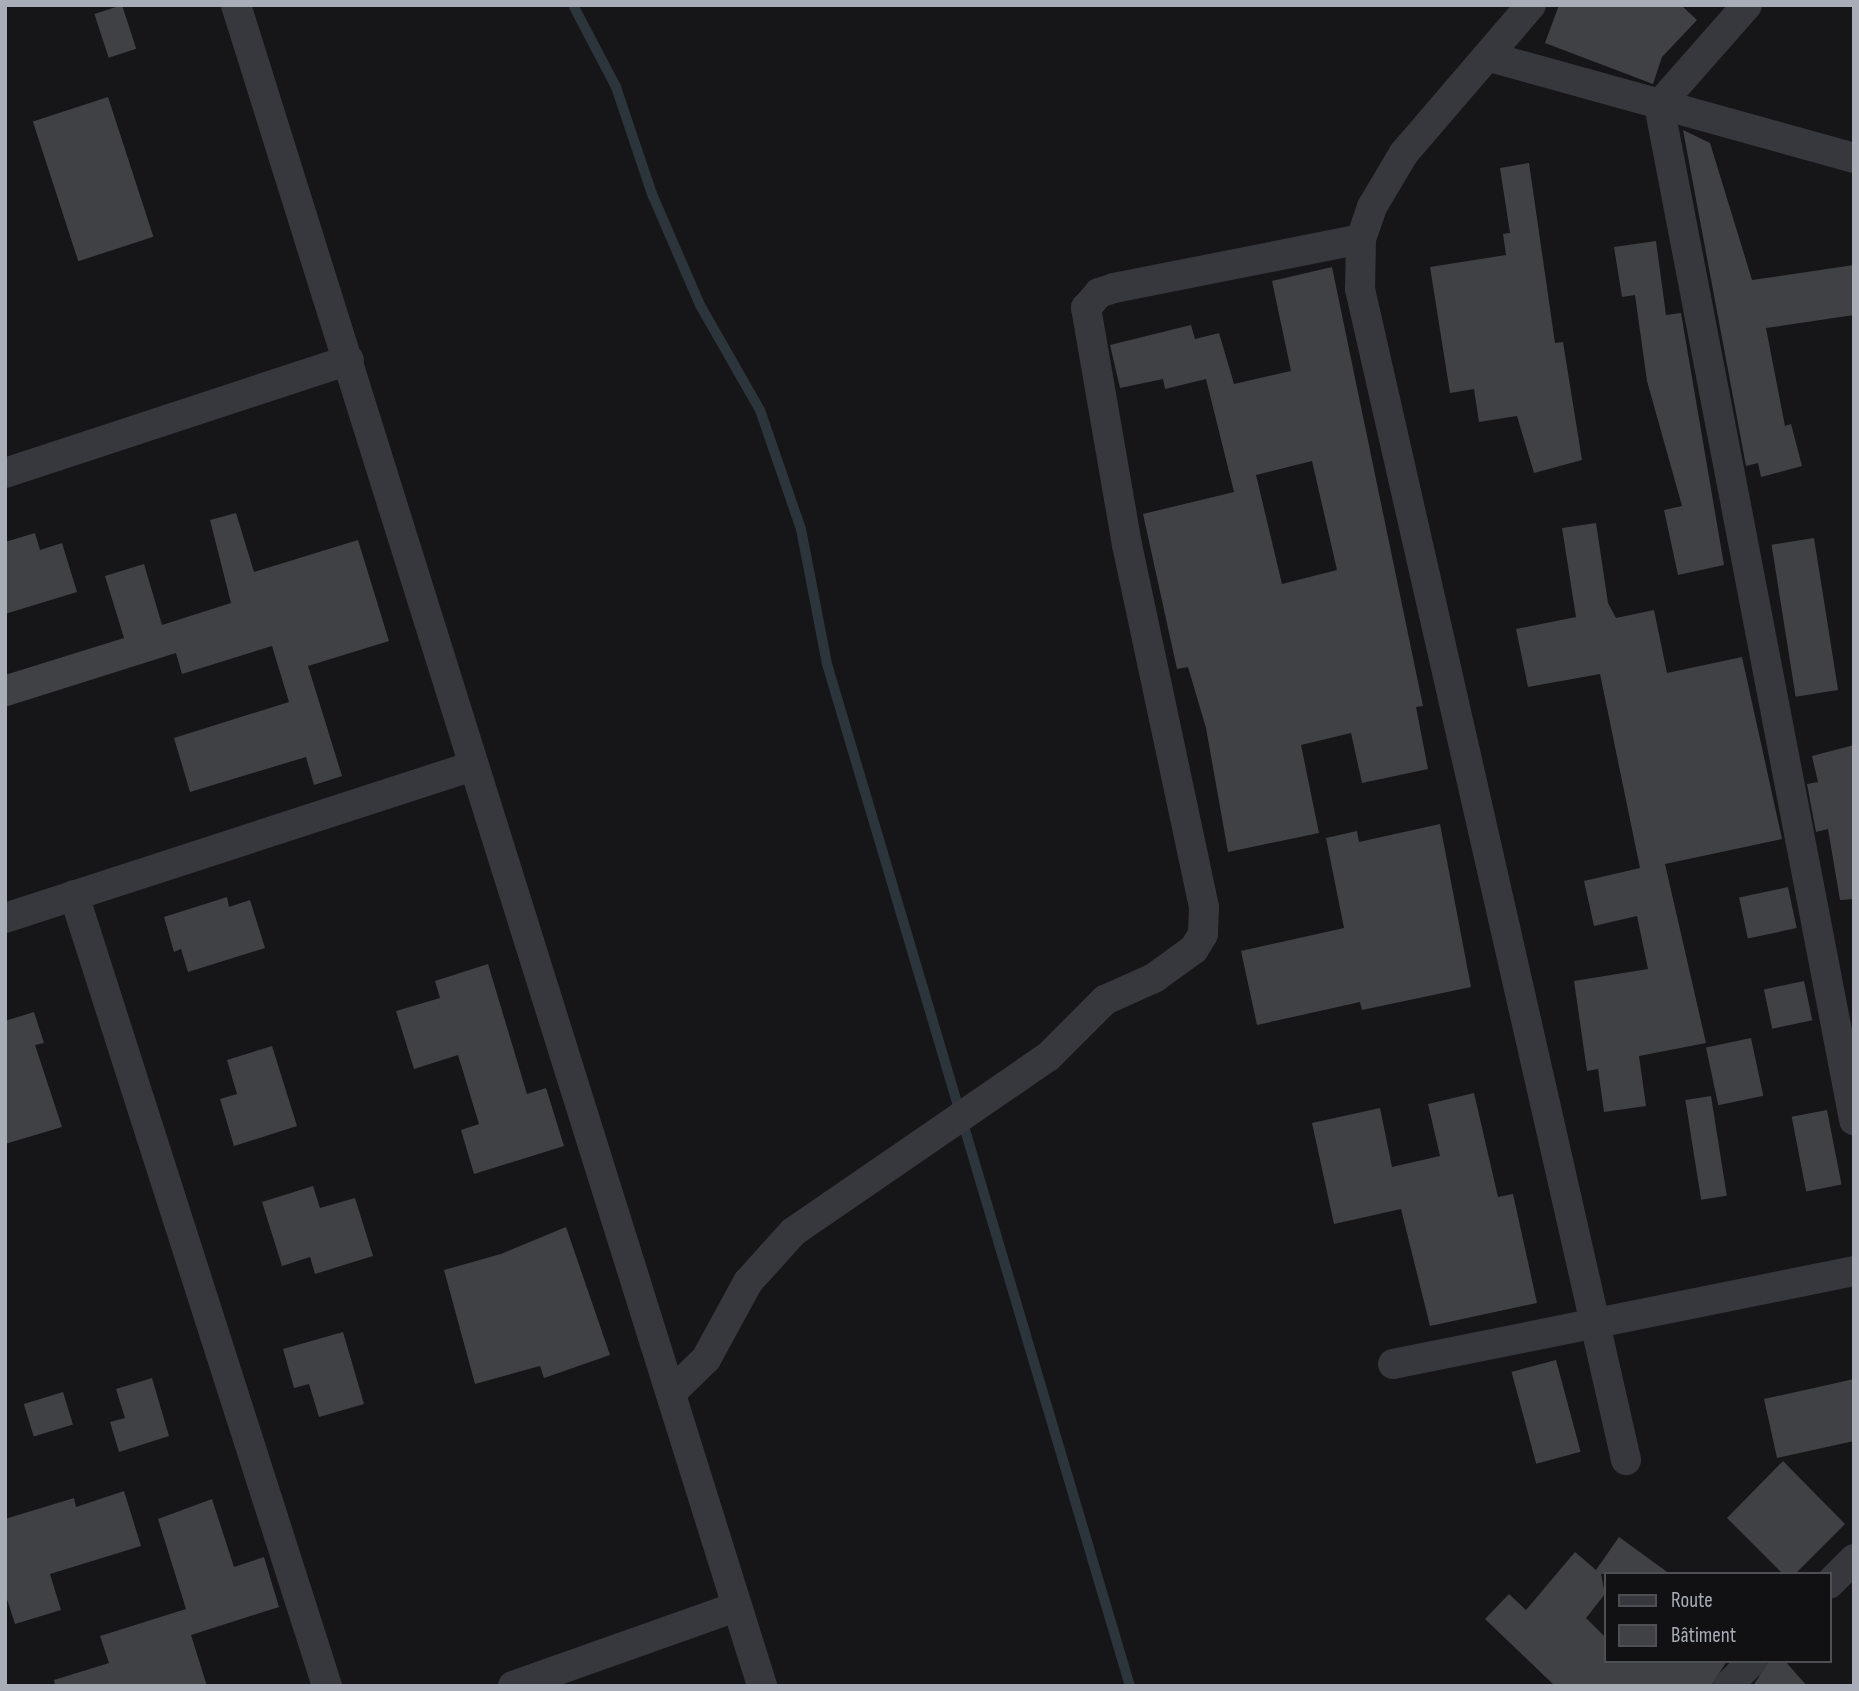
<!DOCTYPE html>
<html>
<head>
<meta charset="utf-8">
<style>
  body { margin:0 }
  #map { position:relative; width:1859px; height:1691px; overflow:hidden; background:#161618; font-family:"Sofia Sans Condensed",sans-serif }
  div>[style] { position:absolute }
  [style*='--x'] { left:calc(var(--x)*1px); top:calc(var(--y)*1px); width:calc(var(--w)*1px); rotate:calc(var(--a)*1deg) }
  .stream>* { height:10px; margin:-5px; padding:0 5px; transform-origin:5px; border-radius:5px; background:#2c353c }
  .building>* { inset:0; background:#404145; transform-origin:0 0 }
  .street>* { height:30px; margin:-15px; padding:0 15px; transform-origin:15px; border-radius:15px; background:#37383d }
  span { translate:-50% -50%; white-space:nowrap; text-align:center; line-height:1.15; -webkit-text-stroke:5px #111113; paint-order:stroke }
  .frame { position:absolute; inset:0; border:7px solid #a8adb8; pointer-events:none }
  .legend { position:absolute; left:1604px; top:1572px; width:228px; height:91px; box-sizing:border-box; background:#111113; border:2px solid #4d4f55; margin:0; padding:9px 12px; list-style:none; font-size:21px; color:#a8adb8 }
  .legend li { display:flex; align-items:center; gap:14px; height:35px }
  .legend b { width:35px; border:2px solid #4d4f55 }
</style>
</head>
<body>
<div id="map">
  <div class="stream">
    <i style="--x:573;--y:5;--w:93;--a:62.3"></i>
    <i style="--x:616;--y:87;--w:113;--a:71.4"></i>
    <i style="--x:652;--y:194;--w:121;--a:66.6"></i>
    <i style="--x:700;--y:305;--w:121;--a:60.3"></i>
    <i style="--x:760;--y:410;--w:126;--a:71"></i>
    <i style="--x:801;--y:529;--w:137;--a:79.1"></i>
    <i style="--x:827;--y:664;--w:1066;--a:73.49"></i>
  </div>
  <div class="building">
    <i style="left:122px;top:5px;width:46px;height:29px;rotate:72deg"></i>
    <i style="clip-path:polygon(1559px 5px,1681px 5px,1697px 20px,1662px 57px,1653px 84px,1545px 43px)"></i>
    <i style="left:108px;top:97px;width:147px;height:79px;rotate:72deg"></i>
    <i style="clip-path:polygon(1683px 130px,1710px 143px,1752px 280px,1854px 265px,1854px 315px,1766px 328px,1785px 426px,1791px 424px,1802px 466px,1761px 477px,1758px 463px,1746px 466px)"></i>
    <i style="clip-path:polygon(1529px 163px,1555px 343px,1563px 342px,1582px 460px,1534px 473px,1517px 416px,1479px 422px,1474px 389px,1450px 393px,1430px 267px,1506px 255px,1503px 234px,1510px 233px,1500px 168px)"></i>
    <i style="clip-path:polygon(1656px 241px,1666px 315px,1681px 313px,1724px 565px,1678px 575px,1664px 510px,1682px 506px,1647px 381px,1635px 295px,1622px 297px,1614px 247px)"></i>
    <i style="clip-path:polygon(evenodd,1332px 267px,1423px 706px,1416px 707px,1428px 769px,1362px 783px,1351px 733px,1301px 745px,1319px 833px,1228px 852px,1206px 728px,1188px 667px,1177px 669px,1143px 514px,1234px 492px,1206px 379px,1165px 389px,1163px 379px,1120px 388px,1110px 345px,1191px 325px,1195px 339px,1219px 333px,1234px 384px,1291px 371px,1272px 281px,1332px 267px,1312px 461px,1337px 570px,1282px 584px,1256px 475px,1312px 461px)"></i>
    <i style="clip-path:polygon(236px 513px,254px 572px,358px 540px,389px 641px,308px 666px,342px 776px,314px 785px,306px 757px,190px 792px,174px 738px,289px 702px,272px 646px,182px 674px,176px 653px,5px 707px,5px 675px,124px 638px,105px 576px,144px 564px,162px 625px,231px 603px,210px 520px)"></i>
    <i style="clip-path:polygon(1596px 523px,1608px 603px,1616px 618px,1654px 610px,1667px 673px,1742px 657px,1782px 839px,1665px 864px,1706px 1043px,1639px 1056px,1646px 1106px,1604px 1112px,1598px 1069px,1587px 1071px,1574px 981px,1648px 969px,1637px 916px,1594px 926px,1584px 881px,1640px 868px,1600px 674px,1528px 687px,1516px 629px,1576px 617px,1562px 528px)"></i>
    <i style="clip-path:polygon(35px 533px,40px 550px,62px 543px,77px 592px,5px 614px,5px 542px)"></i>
    <i style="left:1814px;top:538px;width:154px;height:43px;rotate:81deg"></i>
    <i style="clip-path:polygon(1854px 745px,1854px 899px,1840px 900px,1828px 829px,1816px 832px,1807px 784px,1818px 782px,1812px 756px)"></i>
    <i style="clip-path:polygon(1440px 824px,1471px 987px,1362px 1010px,1360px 1002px,1257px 1025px,1241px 951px,1344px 928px,1326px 838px,1357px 831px,1359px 842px)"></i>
    <i style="left:1788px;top:887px;width:42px;height:50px;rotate:78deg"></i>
    <i style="clip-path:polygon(227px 897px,229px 907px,250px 900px,265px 948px,188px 972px,181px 949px,174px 952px,164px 917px)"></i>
    <i style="clip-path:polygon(488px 964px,527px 1094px,546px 1088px,564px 1146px,474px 1174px,461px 1130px,479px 1124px,458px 1055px,414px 1069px,396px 1011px,440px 998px,435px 981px)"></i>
    <i style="left:1804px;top:981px;width:40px;height:41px;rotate:78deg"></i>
    <i style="clip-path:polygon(34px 1012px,44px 1043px,35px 1045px,62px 1127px,5px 1144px,5px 1021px)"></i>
    <i style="left:1751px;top:1038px;width:59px;height:46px;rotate:78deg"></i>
    <i style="clip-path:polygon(272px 1046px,297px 1126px,234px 1146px,220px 1099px,237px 1094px,227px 1060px)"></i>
    <i style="clip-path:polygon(1474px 1093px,1498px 1197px,1513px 1194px,1537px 1303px,1430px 1326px,1401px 1209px,1334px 1224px,1312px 1123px,1380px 1108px,1392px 1167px,1440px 1156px,1428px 1104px)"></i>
    <i style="left:1711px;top:1096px;width:101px;height:26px;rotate:81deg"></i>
    <i style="left:1827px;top:1110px;width:76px;height:36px;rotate:79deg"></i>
    <i style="clip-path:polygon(313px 1186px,320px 1208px,355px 1198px,373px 1256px,315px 1274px,310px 1257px,282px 1266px,262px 1202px)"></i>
    <i style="clip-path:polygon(566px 1227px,610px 1355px,544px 1378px,540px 1366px,475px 1384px,444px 1270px,501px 1254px)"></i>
    <i style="clip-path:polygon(343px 1332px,364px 1404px,319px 1417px,309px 1384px,294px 1388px,283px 1349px)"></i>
    <i style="left:1556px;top:1360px;width:95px;height:46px;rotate:75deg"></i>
    <i style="clip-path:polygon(152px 1378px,169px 1436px,119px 1452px,110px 1422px,125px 1418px,116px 1389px)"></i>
    <i style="clip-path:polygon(1854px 1379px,1854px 1441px,1777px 1458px,1764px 1399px)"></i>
    <i style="left:63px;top:1392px;width:34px;height:41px;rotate:73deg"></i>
    <i style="clip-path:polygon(1783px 1461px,1845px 1524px,1795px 1574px,1783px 1574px,1727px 1518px)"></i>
    <i style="clip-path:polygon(124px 1491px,141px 1546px,50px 1574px,61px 1610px,15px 1624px,5px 1593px,5px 1519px,74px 1498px,76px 1507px)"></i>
    <i style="clip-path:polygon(212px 1499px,234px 1567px,264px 1557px,279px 1607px,191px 1635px,207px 1686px,55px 1686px,54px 1680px,109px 1663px,100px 1636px,186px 1609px,158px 1519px)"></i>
    <i style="clip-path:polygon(1619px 1537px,1670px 1574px,1601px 1574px,1605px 1594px,1586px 1618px,1605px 1637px,1605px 1661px,1727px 1661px,1711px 1686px,1555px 1686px,1485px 1619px,1509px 1594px,1526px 1610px,1575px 1552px,1596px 1570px)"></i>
    <i style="clip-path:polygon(1769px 1661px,1785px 1661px,1807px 1686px,1753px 1686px)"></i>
  </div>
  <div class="street">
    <i style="--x:236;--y:5;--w:1761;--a:72.62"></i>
    <i style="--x:1531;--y:5;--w:195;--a:130.6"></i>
    <i style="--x:1404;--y:153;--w:63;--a:120.7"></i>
    <i style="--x:1372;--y:207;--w:34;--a:109"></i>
    <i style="--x:1361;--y:239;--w:50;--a:91.1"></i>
    <i style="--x:1360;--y:289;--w:1201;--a:77.2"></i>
    <i style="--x:1747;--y:5;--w:133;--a:131.3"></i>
    <i style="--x:1659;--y:105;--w:1034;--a:79.12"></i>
    <i style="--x:1490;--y:57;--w:378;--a:15.5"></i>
    <i style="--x:5;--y:473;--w:362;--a:-18.2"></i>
    <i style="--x:74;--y:895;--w:830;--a:72.26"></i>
    <i style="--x:5;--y:918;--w:492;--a:-18"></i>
    <i style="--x:1393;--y:1364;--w:470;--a:-11.4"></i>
    <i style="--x:671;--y:1393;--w:49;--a:-44.2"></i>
    <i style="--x:706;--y:1359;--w:88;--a:-61.4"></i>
    <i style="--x:748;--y:1282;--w:67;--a:-48"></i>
    <i style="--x:793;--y:1232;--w:309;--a:-34.5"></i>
    <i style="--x:1048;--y:1057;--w:81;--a:-45"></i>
    <i style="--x:1105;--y:1000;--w:54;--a:-24.2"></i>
    <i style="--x:1154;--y:978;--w:49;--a:-35.9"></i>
    <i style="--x:1194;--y:949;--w:17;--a:-59"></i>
    <i style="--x:1203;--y:934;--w:27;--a:-88"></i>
    <i style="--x:1204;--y:907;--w:370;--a:-102"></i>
    <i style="--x:1127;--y:545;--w:241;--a:-99.8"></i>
    <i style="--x:1086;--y:308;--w:20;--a:-49"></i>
    <i style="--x:1099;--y:293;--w:16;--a:-18"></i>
    <i style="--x:1114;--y:288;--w:252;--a:-11.2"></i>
    <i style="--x:1829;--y:1584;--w:35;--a:-45"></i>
    <i style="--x:513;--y:1686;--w:233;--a:-19.5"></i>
    <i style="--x:1728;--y:1686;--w:35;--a:-46"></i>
  </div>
  <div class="frame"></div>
  <ul class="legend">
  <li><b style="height:9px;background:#37383d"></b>Route</li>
  <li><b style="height:19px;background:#404145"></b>Bâtiment</li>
  </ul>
</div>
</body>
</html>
